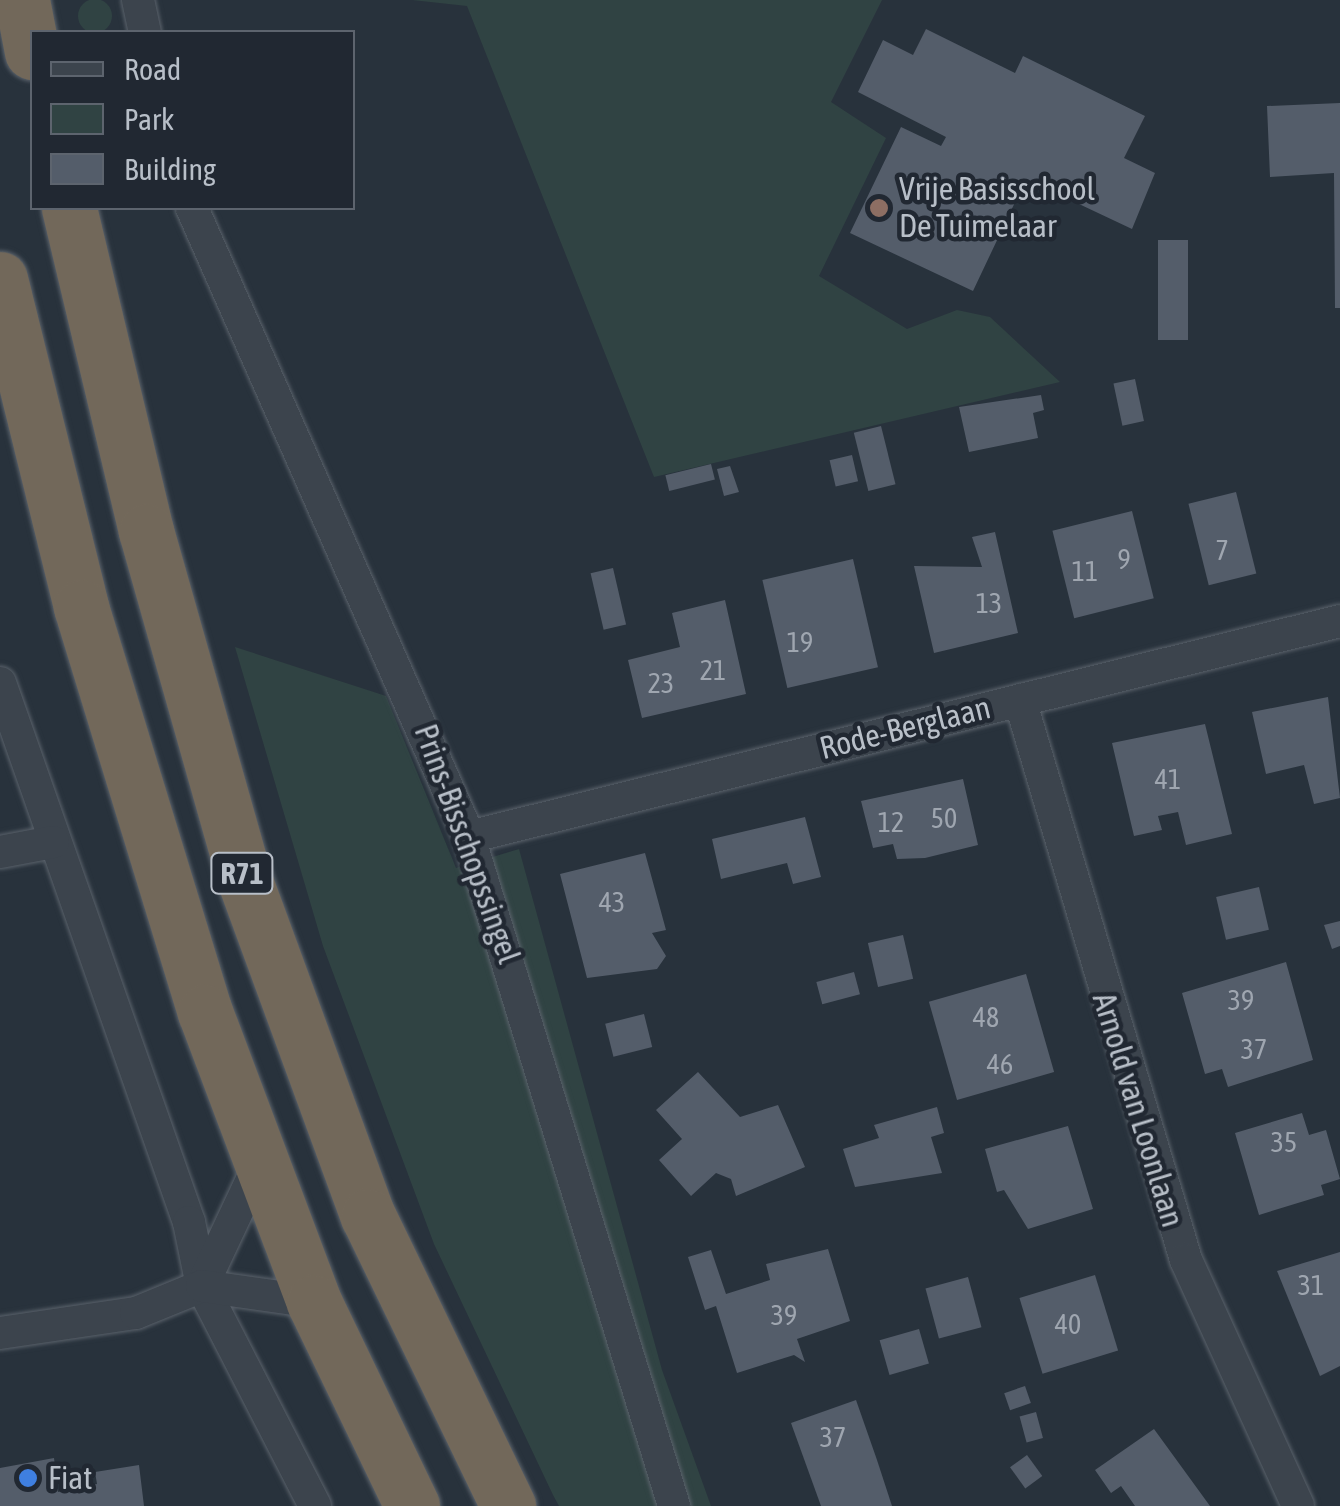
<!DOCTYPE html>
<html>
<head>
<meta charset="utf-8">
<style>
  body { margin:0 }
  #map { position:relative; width:1340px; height:1506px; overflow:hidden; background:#28323c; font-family:"Asap Condensed",sans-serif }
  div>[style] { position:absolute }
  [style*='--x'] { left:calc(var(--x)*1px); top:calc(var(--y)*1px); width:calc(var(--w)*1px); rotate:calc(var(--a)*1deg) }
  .green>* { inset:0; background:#304343 }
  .round { border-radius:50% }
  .building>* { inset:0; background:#545d6a; transform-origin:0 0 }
  .roads { filter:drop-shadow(0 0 2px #5a626b) drop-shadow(0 0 2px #5a626b) }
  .street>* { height:32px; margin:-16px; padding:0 16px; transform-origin:16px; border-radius:16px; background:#3c444d }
  .highway>* { height:55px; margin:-27.5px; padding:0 27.5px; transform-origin:27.5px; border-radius:27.5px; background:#72685a }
  .dots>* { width:28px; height:28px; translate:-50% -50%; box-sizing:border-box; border:5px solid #212832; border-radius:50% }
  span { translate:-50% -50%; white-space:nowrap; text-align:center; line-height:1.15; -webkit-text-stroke:9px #212832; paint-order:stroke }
  .number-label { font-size:28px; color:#9fa6b0 }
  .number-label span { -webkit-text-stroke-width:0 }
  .shield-label span { padding:2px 8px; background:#212832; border:2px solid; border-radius:8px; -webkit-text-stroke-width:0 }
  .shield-label { font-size:30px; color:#b8bfc8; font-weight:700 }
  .poi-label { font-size:32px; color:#b8bfc8 }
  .left { translate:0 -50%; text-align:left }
  .street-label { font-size:32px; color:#b8bfc8 }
  .legend { position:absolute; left:30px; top:30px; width:325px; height:180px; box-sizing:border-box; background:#212832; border:2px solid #5d646e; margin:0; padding:12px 18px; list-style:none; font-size:30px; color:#b8bfc8 }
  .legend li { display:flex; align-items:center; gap:20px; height:50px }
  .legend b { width:50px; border:2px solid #5d646e }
</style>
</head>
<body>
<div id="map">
  <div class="green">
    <i class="round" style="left:78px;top:-1px;width:34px;height:34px"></i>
    <i style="clip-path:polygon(412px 0,882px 0,831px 102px,886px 138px,819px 276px,907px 329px,957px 310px,990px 317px,1060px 382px,654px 477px,467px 6px)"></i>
    <i style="clip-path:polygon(235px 647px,386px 696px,456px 868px,519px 849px,662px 1370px,711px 1506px,559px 1506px,553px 1495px,434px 1244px,323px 946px)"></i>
  </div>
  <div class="building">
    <i style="clip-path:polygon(926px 29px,1015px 73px,1023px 56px,1145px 116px,1124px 158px,1155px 173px,1132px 229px,1026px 179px,973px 291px,850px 233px,901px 127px,941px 146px,946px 137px,858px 92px,883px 40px,913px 55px)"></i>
    <i style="clip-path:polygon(1340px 103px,1340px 308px,1335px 308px,1334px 173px,1270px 177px,1267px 106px)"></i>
    <i style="left:1158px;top:240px;width:30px;height:100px"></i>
    <i style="left:1135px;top:379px;width:43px;height:22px;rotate:78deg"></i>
    <i style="clip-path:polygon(1041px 395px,1044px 410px,1033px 413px,1038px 438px,969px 452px,959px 407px)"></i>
    <i style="left:881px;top:426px;width:60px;height:28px;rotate:76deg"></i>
    <i style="left:852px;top:455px;width:27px;height:23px;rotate:77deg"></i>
    <i style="left:711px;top:464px;width:16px;height:47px;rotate:76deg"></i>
    <i style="clip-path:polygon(730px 466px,739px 492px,724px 496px,717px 469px)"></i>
    <i style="left:1236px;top:492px;width:84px;height:49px;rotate:76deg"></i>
    <i style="left:1132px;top:511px;width:90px;height:82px;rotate:76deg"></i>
    <i style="clip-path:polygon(995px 532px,1018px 633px,934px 653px,914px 566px,982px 567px,972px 537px)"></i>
    <i style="left:853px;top:559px;width:111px;height:93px;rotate:77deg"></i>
    <i style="left:613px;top:568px;width:58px;height:23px;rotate:77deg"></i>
    <i style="clip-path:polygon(725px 600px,746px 694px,642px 718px,628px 660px,680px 647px,672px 613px)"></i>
    <i style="clip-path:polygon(1328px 697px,1340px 798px,1314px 804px,1304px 765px,1266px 774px,1252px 712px)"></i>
    <i style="clip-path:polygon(1205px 724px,1232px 834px,1186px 845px,1178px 812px,1158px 816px,1162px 830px,1134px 836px,1112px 743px)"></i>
    <i style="clip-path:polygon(963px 779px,978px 845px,925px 858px,897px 859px,893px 844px,873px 848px,861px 801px)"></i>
    <i style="clip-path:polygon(805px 817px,821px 877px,793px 884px,787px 863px,721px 879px,712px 839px)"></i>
    <i style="clip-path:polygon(645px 853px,666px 930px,652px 933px,666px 956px,657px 969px,587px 978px,560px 874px)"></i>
    <i style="left:1259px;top:887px;width:44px;height:44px;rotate:77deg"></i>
    <i style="clip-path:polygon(1340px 921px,1340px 946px,1332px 949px,1324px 925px)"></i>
    <i style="left:903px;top:935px;width:45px;height:36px;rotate:77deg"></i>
    <i style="clip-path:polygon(1286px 962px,1313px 1060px,1228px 1087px,1222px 1069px,1205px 1074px,1182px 993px)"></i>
    <i style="left:854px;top:972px;width:23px;height:39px;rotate:75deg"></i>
    <i style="left:1026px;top:974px;width:102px;height:101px;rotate:74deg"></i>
    <i style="left:644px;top:1014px;width:34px;height:40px;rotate:76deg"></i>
    <i style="clip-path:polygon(698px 1072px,740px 1117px,778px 1105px,805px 1167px,736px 1196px,731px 1179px,716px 1173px,691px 1196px,659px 1160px,682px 1139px,656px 1110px)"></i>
    <i style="clip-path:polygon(937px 1107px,944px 1133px,931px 1137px,942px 1173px,855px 1187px,843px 1149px,879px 1138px,874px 1125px)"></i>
    <i style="clip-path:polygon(1302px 1113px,1309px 1135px,1326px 1130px,1340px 1179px,1321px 1185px,1324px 1195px,1259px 1215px,1235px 1133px)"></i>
    <i style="clip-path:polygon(1068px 1126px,1093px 1209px,1028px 1229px,1004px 1190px,997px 1192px,985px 1149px)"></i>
    <i style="clip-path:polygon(828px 1249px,850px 1321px,797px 1339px,805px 1362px,794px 1355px,737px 1373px,716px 1306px,705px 1310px,688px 1257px,711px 1250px,726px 1294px,770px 1280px,766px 1264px)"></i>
    <i style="clip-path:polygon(1340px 1252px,1340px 1366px,1320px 1376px,1277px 1271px)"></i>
    <i style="left:1095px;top:1275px;width:79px;height:79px;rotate:73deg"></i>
    <i style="left:968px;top:1277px;width:52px;height:44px;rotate:75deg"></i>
    <i style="left:919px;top:1329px;width:36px;height:41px;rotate:74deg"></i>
    <i style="left:1025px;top:1386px;width:18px;height:22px;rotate:71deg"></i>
    <i style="clip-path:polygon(856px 1400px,877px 1460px,892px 1506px,821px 1506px,791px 1423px)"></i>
    <i style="left:1036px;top:1412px;width:27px;height:17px;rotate:75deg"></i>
    <i style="clip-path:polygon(1154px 1429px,1210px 1506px,1135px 1506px,1121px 1486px,1111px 1493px,1095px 1470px)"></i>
    <i style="left:1027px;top:1455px;width:26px;height:21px;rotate:54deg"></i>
    <i style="clip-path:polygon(54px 1458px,58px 1492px,97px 1484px,95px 1472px,139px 1465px,144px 1506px,0 1506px,0 1468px)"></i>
  </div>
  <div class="roads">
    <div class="street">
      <i style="--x:138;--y:0;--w:33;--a:78"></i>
      <i style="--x:192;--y:208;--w:687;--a:66.23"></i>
      <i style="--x:469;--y:837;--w:700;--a:72.96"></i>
      <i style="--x:0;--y:683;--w:571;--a:70.68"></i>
      <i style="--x:189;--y:1222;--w:65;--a:78.5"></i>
      <i style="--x:202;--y:1286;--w:247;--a:62.8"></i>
      <i style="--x:1020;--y:700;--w:584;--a:73.49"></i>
      <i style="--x:1186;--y:1260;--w:270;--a:65.5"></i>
      <i style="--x:469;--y:837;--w:897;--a:-13.93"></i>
      <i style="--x:0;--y:852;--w:54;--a:-10.7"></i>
      <i style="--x:202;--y:1286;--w:136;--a:-64.8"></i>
      <i style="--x:0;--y:1333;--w:137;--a:-8.4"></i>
      <i style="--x:136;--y:1313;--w:71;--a:-22.2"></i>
      <i style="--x:202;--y:1286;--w:113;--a:8.1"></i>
    </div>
    <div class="highway">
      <i style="--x:22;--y:0;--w:53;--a:79.1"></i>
      <i style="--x:69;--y:208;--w:332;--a:76.6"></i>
      <i style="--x:146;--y:531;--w:361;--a:74.2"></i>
      <i style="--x:244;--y:878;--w:360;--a:69.9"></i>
      <i style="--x:368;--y:1216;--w:322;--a:64.2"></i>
      <i style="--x:0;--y:279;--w:338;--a:76.1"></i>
      <i style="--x:81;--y:607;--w:424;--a:73"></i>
      <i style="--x:205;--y:1012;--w:310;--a:69.4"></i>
      <i style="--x:314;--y:1302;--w:226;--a:64.3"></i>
    </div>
  </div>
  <div class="dots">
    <i style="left:879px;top:208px;background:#8d6e63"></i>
    <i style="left:28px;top:1478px;background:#3f7fe0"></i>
  </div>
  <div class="number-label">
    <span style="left:1222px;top:550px">7</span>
    <span style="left:1124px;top:559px">9</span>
    <span style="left:1085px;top:571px">11</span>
    <span style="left:989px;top:603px">13</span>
    <span style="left:800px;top:642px">19</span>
    <span style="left:713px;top:670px">21</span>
    <span style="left:661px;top:683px">23</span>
    <span style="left:1168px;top:779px">41</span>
    <span style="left:944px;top:818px">50</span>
    <span style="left:891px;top:822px">12</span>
    <span style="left:612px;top:902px">43</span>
    <span style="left:1241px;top:1000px">39</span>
    <span style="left:986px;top:1017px">48</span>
    <span style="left:1254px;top:1049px">37</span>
    <span style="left:1000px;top:1064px">46</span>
    <span style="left:1284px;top:1142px">35</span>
    <span style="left:1311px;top:1285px">31</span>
    <span style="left:784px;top:1315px">39</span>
    <span style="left:1068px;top:1324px">40</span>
    <span style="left:833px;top:1437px">37</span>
  </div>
  <div class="shield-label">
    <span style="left:242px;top:873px">R71</span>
  </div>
  <div class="poi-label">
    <span class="left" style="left:899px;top:208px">Vrije Basisschool<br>De Tuimelaar</span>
    <span class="left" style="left:48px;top:1478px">Fiat</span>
  </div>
  <div class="street-label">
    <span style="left:905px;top:728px;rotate:-14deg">Rode-Berglaan</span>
    <span style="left:467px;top:844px;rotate:70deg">Prins-Bisschopssingel</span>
    <span style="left:1138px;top:1110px;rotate:73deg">Arnold van Loonlaan</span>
  </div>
  <ul class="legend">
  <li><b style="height:12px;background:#3c444d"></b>Road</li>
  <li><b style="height:28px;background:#304343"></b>Park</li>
  <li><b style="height:28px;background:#545d6a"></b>Building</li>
  </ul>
</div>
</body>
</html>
